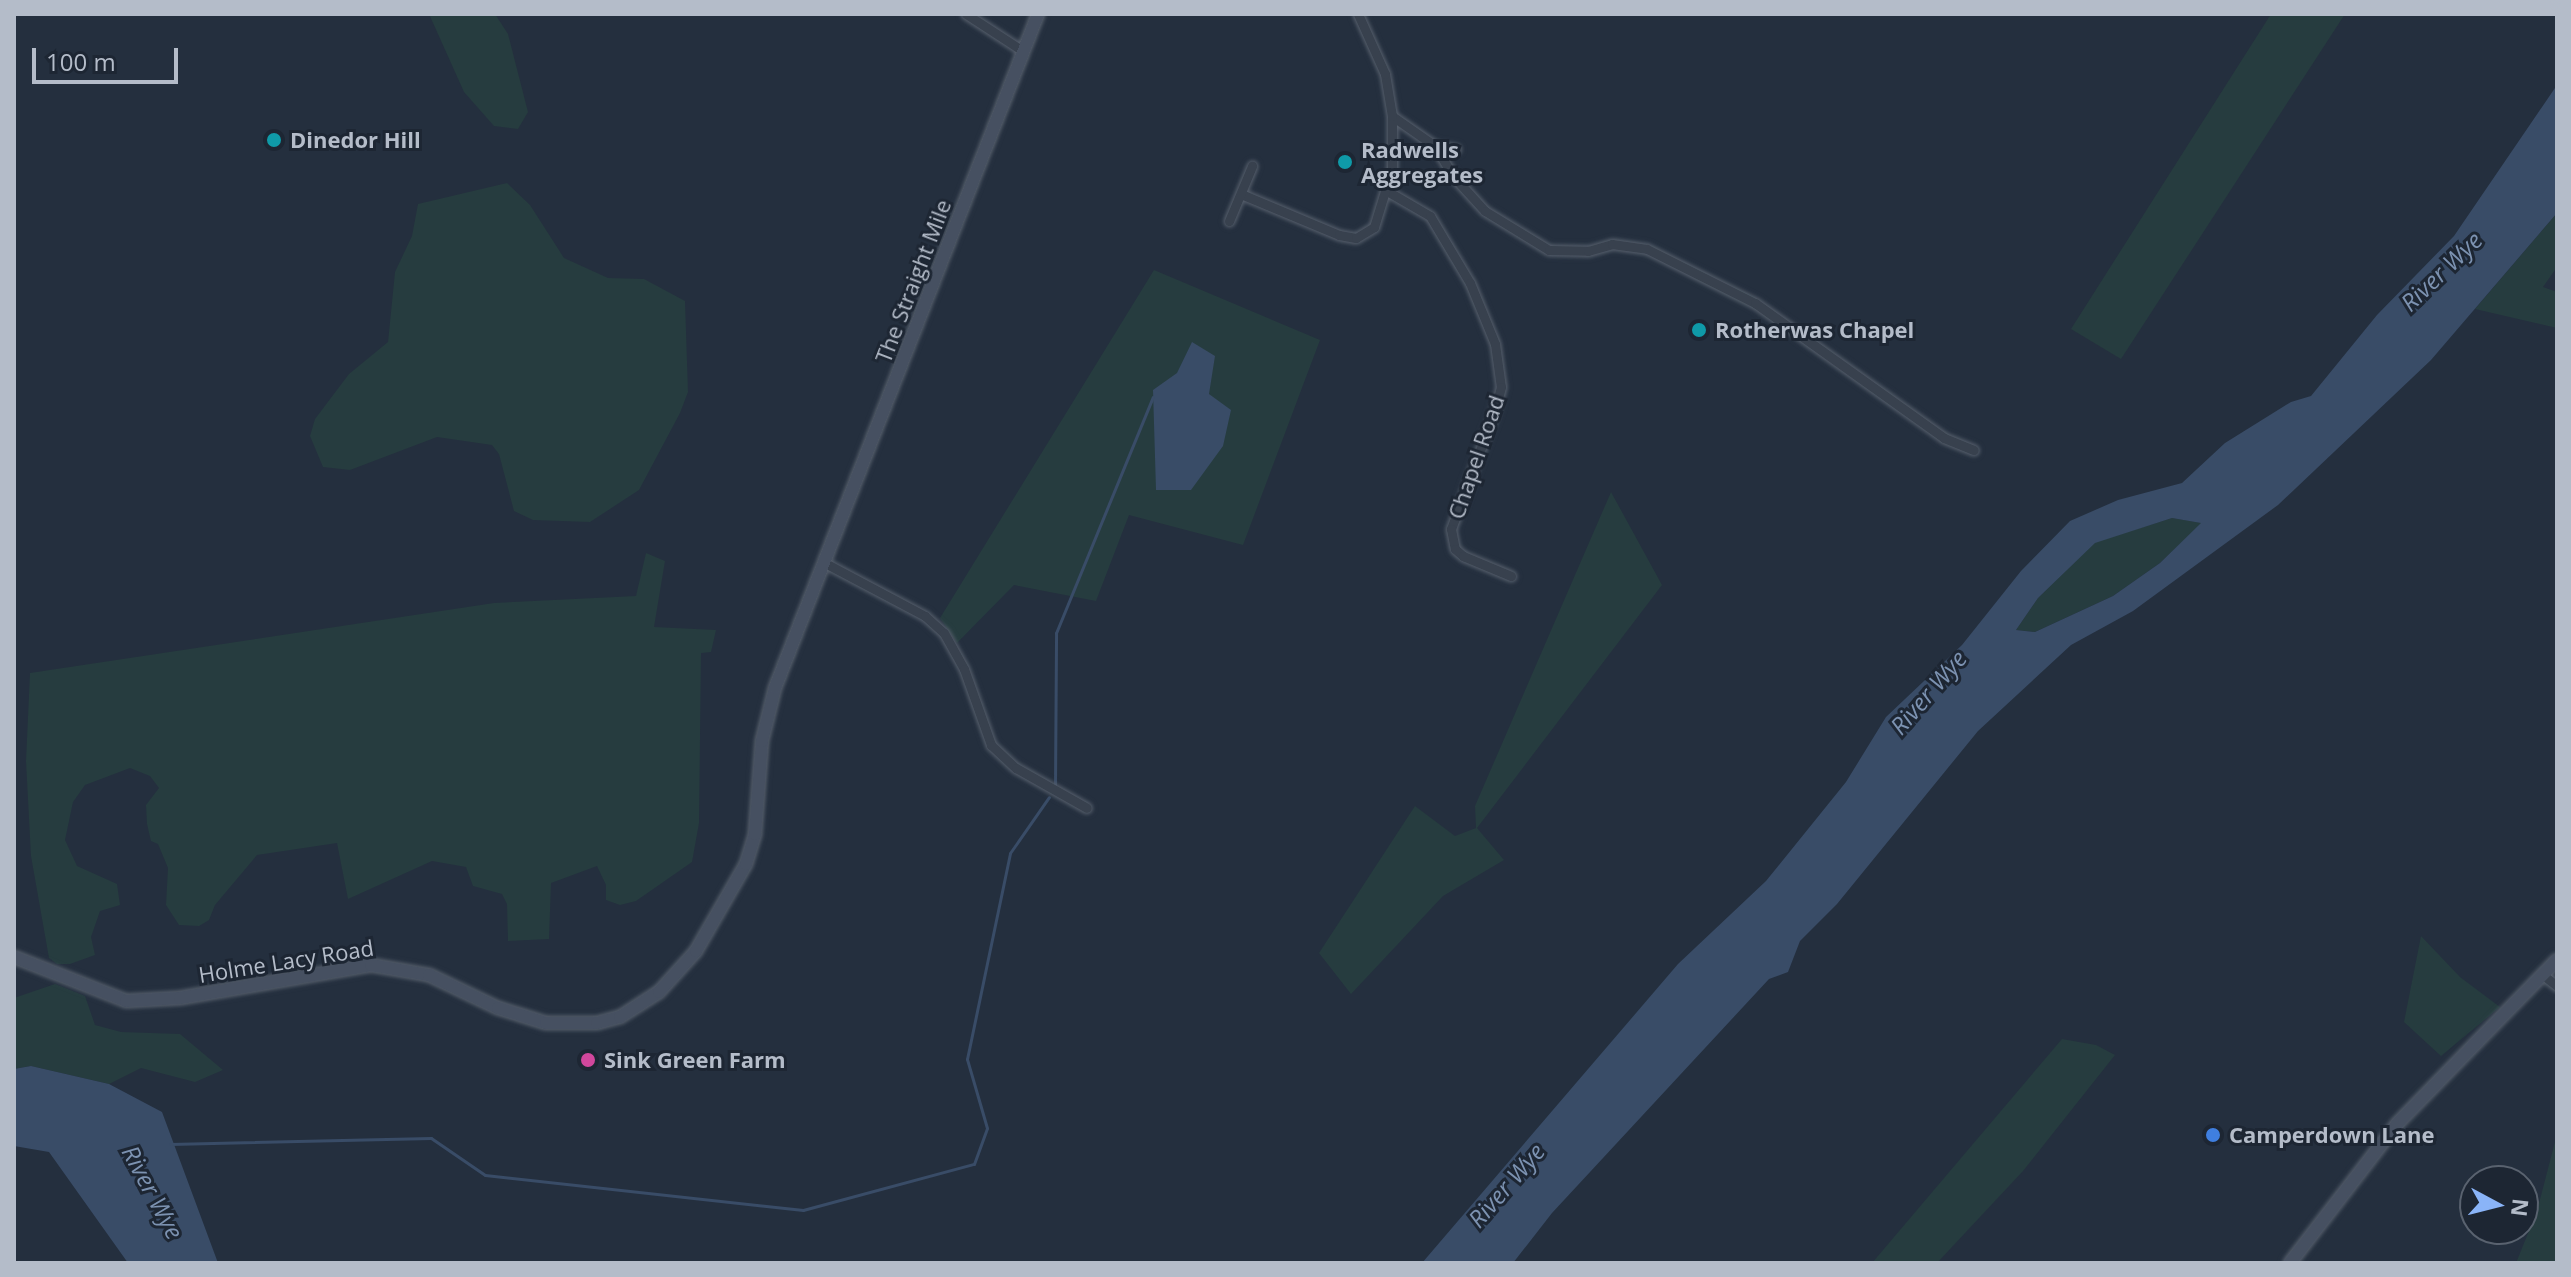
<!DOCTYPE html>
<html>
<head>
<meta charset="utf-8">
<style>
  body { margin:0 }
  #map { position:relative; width:2571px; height:1277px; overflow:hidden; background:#242f3e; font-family:"Open Sans",sans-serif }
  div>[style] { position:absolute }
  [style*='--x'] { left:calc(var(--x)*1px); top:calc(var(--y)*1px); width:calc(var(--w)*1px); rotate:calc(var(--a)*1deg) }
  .green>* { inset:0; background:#263c3f }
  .water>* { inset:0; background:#394c67 }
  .stream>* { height:3px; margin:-1.5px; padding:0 1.5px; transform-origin:1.5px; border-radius:1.5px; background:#394c67 }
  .roads { filter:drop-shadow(0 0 2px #565f6c) drop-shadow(0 0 2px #565f6c) }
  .street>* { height:9px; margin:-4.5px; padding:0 4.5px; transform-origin:4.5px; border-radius:4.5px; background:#38414e }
  .secondary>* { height:12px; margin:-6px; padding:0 6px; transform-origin:6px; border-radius:6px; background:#465061 }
  .dots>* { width:22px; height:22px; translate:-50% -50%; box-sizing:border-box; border:4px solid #1d2633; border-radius:50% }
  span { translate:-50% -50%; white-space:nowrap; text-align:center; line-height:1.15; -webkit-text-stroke:6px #1d2633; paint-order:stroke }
  .poi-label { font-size:22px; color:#b4bcc9; font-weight:700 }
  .left { translate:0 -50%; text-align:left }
  .street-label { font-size:22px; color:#b4bcc9 }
  .water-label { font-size:24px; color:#7c92b1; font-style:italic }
  .frame { position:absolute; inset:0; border:16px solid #b4bcc9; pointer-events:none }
  .north { position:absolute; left:2459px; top:1165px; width:80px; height:80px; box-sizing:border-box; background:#1d2633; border:2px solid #59626f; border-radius:50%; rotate:97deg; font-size:22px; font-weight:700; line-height:32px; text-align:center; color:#b4bcc9 }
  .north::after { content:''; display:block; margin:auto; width:28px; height:36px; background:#8ab4f8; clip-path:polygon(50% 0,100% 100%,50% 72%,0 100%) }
  .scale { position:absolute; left:32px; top:48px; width:146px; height:36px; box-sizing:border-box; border:4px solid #b4bcc9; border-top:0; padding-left:10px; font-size:24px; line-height:28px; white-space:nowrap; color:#b4bcc9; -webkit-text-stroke:6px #1d2633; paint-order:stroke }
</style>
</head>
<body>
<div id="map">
  <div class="green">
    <i style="clip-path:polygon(429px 14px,495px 14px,508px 34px,528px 112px,518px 129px,494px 126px,464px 92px)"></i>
    <i style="clip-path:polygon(2271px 14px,2345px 14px,2121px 359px,2071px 329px)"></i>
    <i style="clip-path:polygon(507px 183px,530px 205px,564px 258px,608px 278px,644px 279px,685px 301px,688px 392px,680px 413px,639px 490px,590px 522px,533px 520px,514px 511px,499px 454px,492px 445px,437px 437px,350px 470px,323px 467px,310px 436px,315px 419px,349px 374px,388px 342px,395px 272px,412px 236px,418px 204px)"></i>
    <i style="clip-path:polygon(2557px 213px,2557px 267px,2543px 287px,2557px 292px,2557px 328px,2475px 309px)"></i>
    <i style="clip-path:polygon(1154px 270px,1320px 340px,1243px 545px,1129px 515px,1096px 601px,1014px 585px,957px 643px,940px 618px)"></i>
    <i style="clip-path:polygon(1611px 492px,1662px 585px,1477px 828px,1504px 860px,1443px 896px,1351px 994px,1319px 953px,1415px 806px,1455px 836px,1476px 828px,1475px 806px)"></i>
    <i style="clip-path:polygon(2172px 518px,2202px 523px,2160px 563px,2113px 596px,2035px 632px,2016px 630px,2038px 598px,2095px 542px)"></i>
    <i style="clip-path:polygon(646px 553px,665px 561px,654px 627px,716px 630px,711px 652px,701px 653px,699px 823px,692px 862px,636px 901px,620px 905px,606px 900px,606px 885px,597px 866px,551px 883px,549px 939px,508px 941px,507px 904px,502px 894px,473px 886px,466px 867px,432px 861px,348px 899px,337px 843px,257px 855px,215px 905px,209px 920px,199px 926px,179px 925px,166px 905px,168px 868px,158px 844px,151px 841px,147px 824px,146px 805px,159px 788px,150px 776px,130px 768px,85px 785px,73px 802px,65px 840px,77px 866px,117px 884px,120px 905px,100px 911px,91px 937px,95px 955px,70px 964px,57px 964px,49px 958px,31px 856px,26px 761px,30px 673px,494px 603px,636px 596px)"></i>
    <i style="clip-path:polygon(2421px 936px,2460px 977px,2500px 1007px,2441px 1056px,2404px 1022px)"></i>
    <i style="clip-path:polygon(55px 984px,85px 996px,95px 1025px,121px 1032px,180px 1034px,223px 1070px,195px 1082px,141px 1068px,109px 1084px,31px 1066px,14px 1069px,14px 998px)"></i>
    <i style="clip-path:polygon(2062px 1039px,2096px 1045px,2115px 1055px,2023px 1171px,1937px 1263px,1872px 1263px)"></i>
    <i style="clip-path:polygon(2557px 1134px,2557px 1263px,2516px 1263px,2537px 1211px)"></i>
  </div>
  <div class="water">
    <i style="clip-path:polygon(evenodd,2557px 85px,2557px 213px,2431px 360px,2278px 505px,2133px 611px,2071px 645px,1978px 731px,1837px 904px,1800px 941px,1788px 972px,1769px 979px,1552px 1213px,1513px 1263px,1422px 1263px,1678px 964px,1766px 881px,1846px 782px,1886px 717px,1962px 645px,2021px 571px,2070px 521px,2118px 500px,2182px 483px,2225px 443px,2291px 402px,2311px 396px,2377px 315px,2454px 236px,2557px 85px,2172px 518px,2201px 523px,2160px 563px,2113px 596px,2035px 632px,2016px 630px,2038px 598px,2095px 543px,2172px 518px)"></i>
    <i style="clip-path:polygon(1192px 342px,1215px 356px,1209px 394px,1231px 410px,1223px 446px,1191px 490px,1156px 490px,1153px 390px,1177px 373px)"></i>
    <i style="clip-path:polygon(31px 1066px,109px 1084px,162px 1112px,218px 1263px,128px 1263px,49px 1152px,14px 1146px,14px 1069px)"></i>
  </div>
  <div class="stream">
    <i style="--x:1055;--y:786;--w:153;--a:-89.6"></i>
    <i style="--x:1056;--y:633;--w:255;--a:-67.7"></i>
    <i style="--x:170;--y:1144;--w:261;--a:-1.3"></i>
    <i style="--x:431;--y:1138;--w:65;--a:34.4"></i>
    <i style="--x:485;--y:1175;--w:320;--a:6.3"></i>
    <i style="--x:803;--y:1210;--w:177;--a:-15.1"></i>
    <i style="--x:974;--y:1164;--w:38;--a:-70"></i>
    <i style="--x:987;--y:1128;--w:72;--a:-106.2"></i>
    <i style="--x:967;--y:1059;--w:210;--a:-78.2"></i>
    <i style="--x:1010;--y:853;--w:68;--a:-55.1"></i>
  </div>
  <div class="roads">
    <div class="street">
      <i style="--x:966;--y:14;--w:68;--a:33"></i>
      <i style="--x:1392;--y:116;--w:52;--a:34.9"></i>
      <i style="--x:1435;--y:146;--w:21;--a:8"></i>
      <i style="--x:1435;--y:146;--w:35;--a:59"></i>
      <i style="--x:1453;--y:176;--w:47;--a:47.6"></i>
      <i style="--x:1485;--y:211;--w:75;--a:31.4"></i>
      <i style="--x:1549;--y:250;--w:39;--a:1"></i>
      <i style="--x:1588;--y:251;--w:25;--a:-16"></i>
      <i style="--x:1612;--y:244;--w:35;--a:8"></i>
      <i style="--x:1647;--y:249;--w:121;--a:26.6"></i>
      <i style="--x:1755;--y:303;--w:232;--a:35.5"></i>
      <i style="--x:1944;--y:438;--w:32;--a:22"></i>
      <i style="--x:1387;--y:191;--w:50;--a:30.2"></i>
      <i style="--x:1430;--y:216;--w:78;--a:59.2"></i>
      <i style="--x:1470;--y:283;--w:66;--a:67.7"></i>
      <i style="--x:1495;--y:344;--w:43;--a:82.1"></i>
      <i style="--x:1501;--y:387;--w:24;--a:105"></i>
      <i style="--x:1495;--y:410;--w:127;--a:110.3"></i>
      <i style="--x:1451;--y:529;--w:20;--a:79"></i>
      <i style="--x:1455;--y:549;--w:11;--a:41"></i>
      <i style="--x:1463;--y:556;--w:52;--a:22.6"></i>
      <i style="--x:1241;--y:194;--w:106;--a:22.7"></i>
      <i style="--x:1339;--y:235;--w:17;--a:10"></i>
      <i style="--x:1356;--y:238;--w:21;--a:-31"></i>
      <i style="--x:1374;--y:227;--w:62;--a:-73"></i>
      <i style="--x:1392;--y:168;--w:52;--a:-90"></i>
      <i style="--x:1392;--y:116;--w:43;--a:-99.5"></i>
      <i style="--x:1385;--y:74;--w:66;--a:-114.2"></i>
      <i style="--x:1229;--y:221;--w:60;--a:-67.3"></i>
      <i style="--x:825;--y:563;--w:113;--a:27.9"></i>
      <i style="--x:925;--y:616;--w:25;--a:42"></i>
      <i style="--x:944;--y:633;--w:41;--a:60.9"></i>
      <i style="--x:964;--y:669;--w:81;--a:70.4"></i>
      <i style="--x:991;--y:745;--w:34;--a:43"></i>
      <i style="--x:1016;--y:768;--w:81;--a:29.4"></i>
      <i style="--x:2543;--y:975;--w:18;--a:38"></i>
    </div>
    <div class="secondary">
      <i style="--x:14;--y:957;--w:120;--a:21.4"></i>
      <i style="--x:126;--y:1001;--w:54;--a:-3.2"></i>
      <i style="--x:180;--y:998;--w:194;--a:-9.8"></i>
      <i style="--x:371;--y:965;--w:59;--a:9.8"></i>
      <i style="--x:429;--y:975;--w:76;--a:25.6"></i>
      <i style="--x:498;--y:1008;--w:50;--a:17.4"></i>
      <i style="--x:546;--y:1023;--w:51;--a:0"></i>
      <i style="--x:597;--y:1023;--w:24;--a:-15"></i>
      <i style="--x:620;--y:1017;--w:46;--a:-32.7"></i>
      <i style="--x:659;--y:992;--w:55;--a:-47.9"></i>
      <i style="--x:696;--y:951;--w:100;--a:-60.1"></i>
      <i style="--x:746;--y:864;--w:31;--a:-73"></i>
      <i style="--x:755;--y:834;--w:93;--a:-85.7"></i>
      <i style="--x:762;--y:741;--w:55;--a:-76.2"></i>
      <i style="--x:775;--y:688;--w:723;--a:-68.68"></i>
      <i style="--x:2290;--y:1263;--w:175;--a:-52.4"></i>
      <i style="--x:2397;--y:1124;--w:229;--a:-45.7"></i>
    </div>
  </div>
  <div class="dots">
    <i style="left:274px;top:140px;background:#0f9aa8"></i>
    <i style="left:1345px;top:162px;background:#0f9aa8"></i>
    <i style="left:1699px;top:330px;background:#0f9aa8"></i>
    <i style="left:588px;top:1060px;background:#d1479c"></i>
    <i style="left:2213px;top:1135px;background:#3f7fe0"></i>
  </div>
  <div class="poi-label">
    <span class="left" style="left:290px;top:140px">Dinedor Hill</span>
    <span class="left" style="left:1361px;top:162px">Radwells<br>Aggregates</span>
    <span class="left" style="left:1715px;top:330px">Rotherwas Chapel</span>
    <span class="left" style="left:604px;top:1060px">Sink Green Farm</span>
    <span class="left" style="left:2229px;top:1135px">Camperdown Lane</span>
  </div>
  <div class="street-label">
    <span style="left:913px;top:281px;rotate:-69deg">The Straight Mile</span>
    <span style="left:1476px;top:457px;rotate:-71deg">Chapel Road</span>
    <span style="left:286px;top:961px;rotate:-9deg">Holme Lacy Road</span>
  </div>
  <div class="water-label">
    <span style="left:2441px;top:271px;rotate:-44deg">River Wye</span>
    <span style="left:1928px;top:692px;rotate:-49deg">River Wye</span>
    <span style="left:1506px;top:1185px;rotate:-49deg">River Wye</span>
    <span style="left:153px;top:1192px;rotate:62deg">River Wye</span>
  </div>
  <div class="frame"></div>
  <div class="north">N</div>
  <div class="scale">100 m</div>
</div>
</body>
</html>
